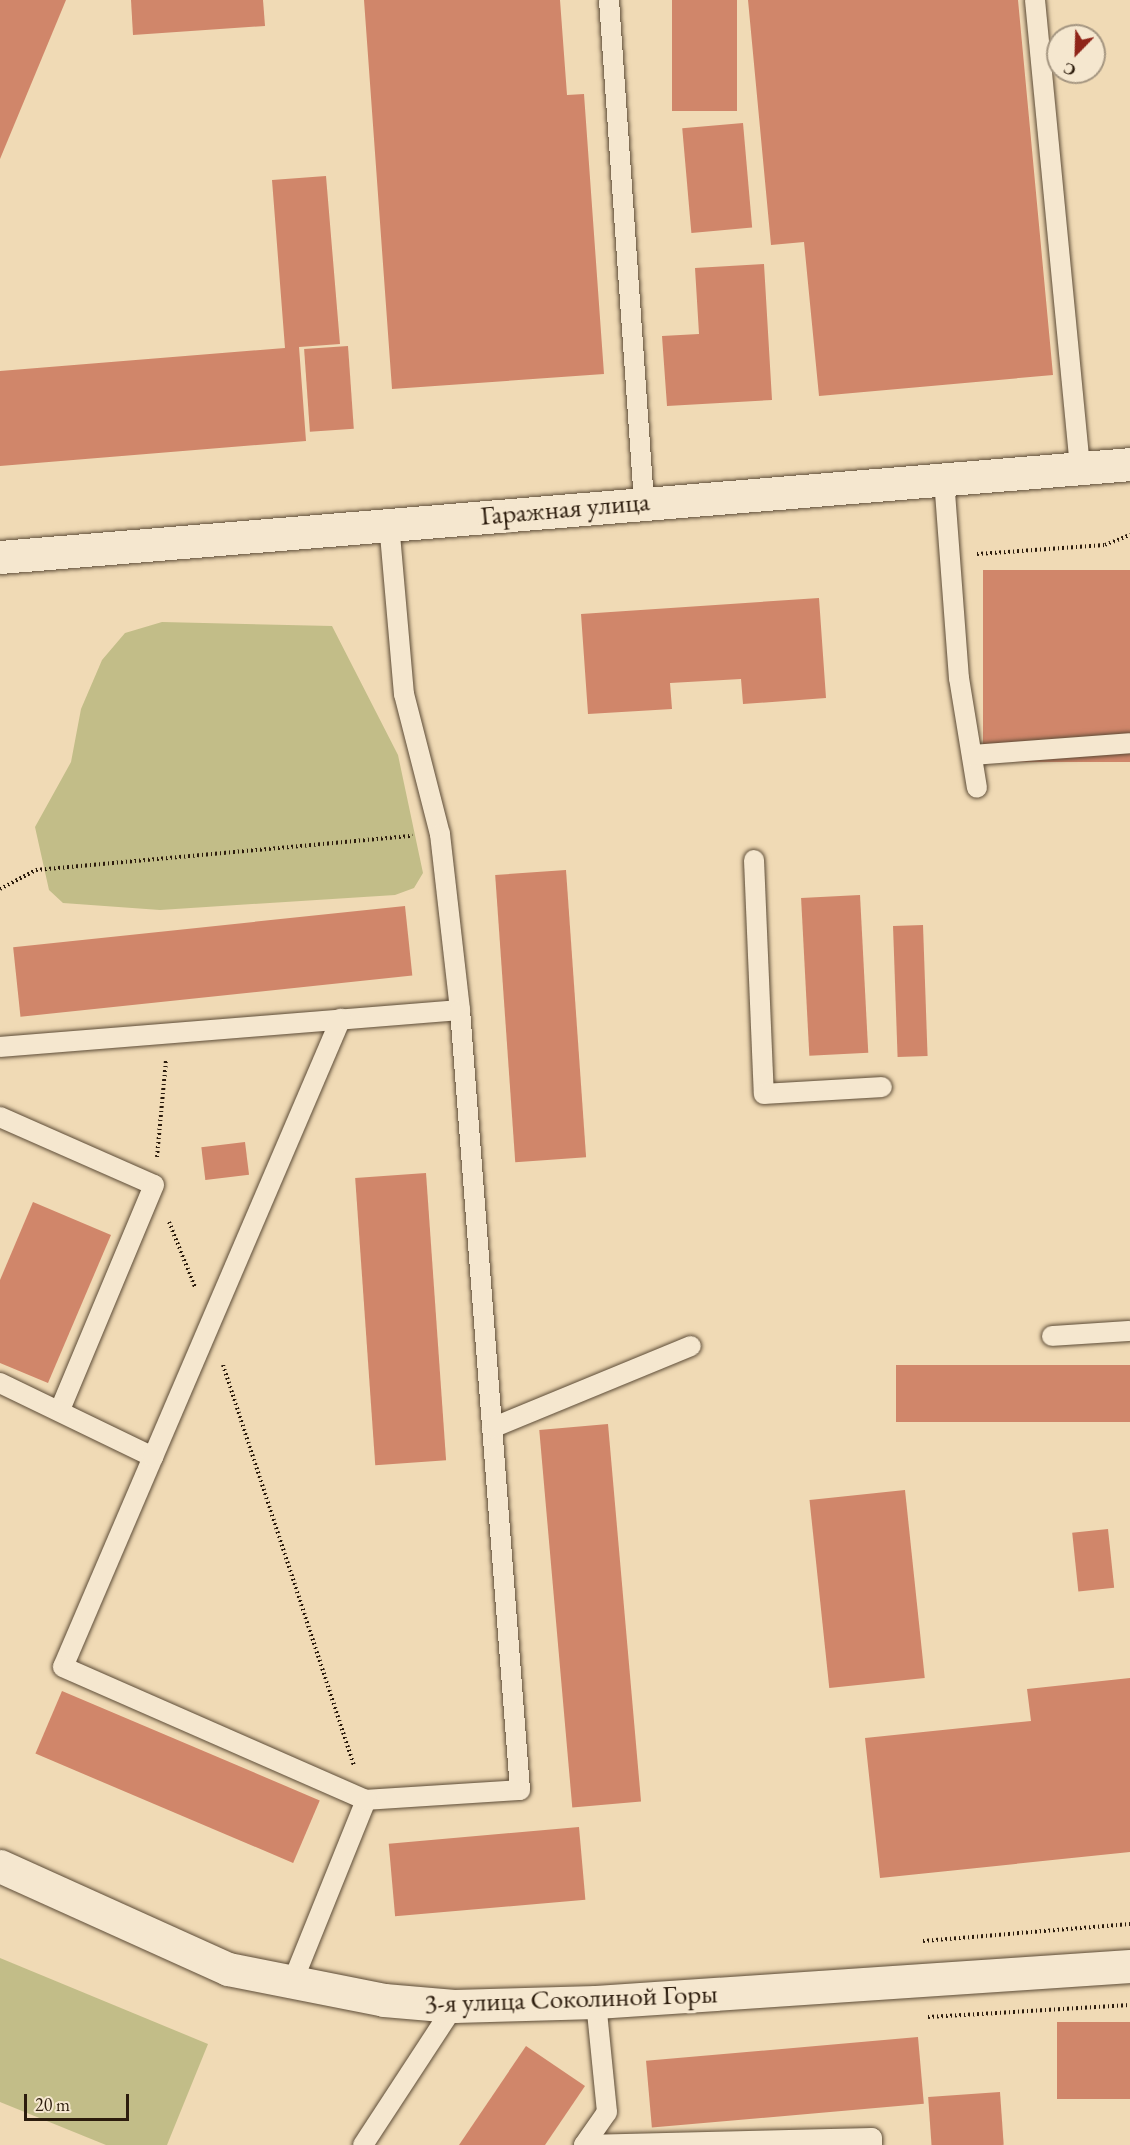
<!DOCTYPE html>
<html>
<head>
<meta charset="utf-8">
<style>
  body { margin:0 }
  #map { position:relative; width:1130px; height:2145px; overflow:hidden; background:#f0dab5; font-family:"EB Garamond",serif }
  div>[style] { position:absolute }
  [style*='--x'] { left:calc(var(--x)*1px); top:calc(var(--y)*1px); width:calc(var(--w)*1px); rotate:calc(var(--a)*1deg) }
  .green>* { inset:0; background:#c2bd88 }
  .building>* { inset:0; background:#d0866a; transform-origin:0 0 }
  .path>* { height:4px; margin-top:-2px; transform-origin:0; background:repeating-linear-gradient(90deg,#2c1c0d 0 1.5px,transparent 0 4.5px) }
  .roads { filter:drop-shadow(0 0 2px #5d4c37) drop-shadow(0 0 2px #5d4c37) }
  .lane>* { height:20px; margin:-10px; padding:0 10px; transform-origin:10px; border-radius:10px; background:#f5e7cf }
  .street>* { height:33px; margin:-16.5px; padding:0 16.5px; transform-origin:16.5px; border-radius:16.5px; background:#f5e7cf }
  .secondary>* { height:33px; margin:-16.5px; padding:0 16.5px; transform-origin:16.5px; border-radius:16.5px; background:#f5e7cf }
  span { translate:-50% -50%; white-space:nowrap; text-align:center; line-height:1.15; -webkit-text-stroke:6px #f5e7cf; paint-order:stroke }
  .street-label { font-size:27px; color:#2c1c0d }
  .north { position:absolute; left:1046px; top:24px; width:60px; height:60px; box-sizing:border-box; background:#f5e7cf; border:2px solid #a59681; border-radius:50%; rotate:203deg; font-size:16px; font-weight:700; line-height:24px; text-align:center; color:#2c1c0d }
  .north::after { content:''; display:block; margin:auto; width:21px; height:27px; background:#8f2418; clip-path:polygon(50% 0,100% 100%,50% 72%,0 100%) }
  .scale { position:absolute; left:24px; top:2094px; width:105px; height:27px; box-sizing:border-box; border:3px solid #2c1c0d; border-top:0; padding-left:8px; font-size:18px; line-height:21px; white-space:nowrap; color:#2c1c0d; -webkit-text-stroke:4px #f5e7cf; paint-order:stroke }
</style>
</head>
<body>
<div id="map">
  <div class="green">
    <i style="clip-path:polygon(162px 622px,332px 626px,398px 755px,423px 873px,414px 888px,395px 895px,160px 910px,63px 903px,49px 890px,35px 827px,71px 762px,81px 709px,102px 660px,125px 633px)"></i>
    <i style="clip-path:polygon(0 1958px,208px 2044px,167px 2145px,106px 2145px,0 2102px)"></i>
  </div>
  <div class="building">
    <i style="clip-path:polygon(0 0,66px 0,0 159px)"></i>
    <i style="clip-path:polygon(131px 0,263px 0,265px 26px,133px 35px)"></i>
    <i style="clip-path:polygon(364px 0,560px 0,567px 95px,584px 94px,604px 374px,392px 389px)"></i>
    <i style="left:672px;top:0;width:65px;height:111px"></i>
    <i style="clip-path:polygon(748px 0,1018px 0,1053px 375px,819px 396px,804px 242px,771px 245px)"></i>
    <i style="left:743px;top:123px;width:105px;height:61px;rotate:85deg"></i>
    <i style="clip-path:polygon(326px 176px,340px 344px,299px 347px,306px 441px,0 466px,0 371px,285px 348px,272px 180px)"></i>
    <i style="clip-path:polygon(764px 264px,772px 400px,667px 406px,662px 336px,699px 334px,695px 268px)"></i>
    <i style="left:348px;top:346px;width:83px;height:44px;rotate:86deg"></i>
    <i style="left:1130px;top:570px;width:192px;height:147px;rotate:90deg"></i>
    <i style="clip-path:polygon(819px 598px,826px 698px,743px 704px,741px 679px,670px 683px,672px 709px,588px 714px,581px 614px)"></i>
    <i style="left:566px;top:870px;width:288px;height:71px;rotate:86deg"></i>
    <i style="left:860px;top:895px;width:158px;height:59px;rotate:87deg"></i>
    <i style="left:405px;top:906px;width:70px;height:394px;rotate:84deg"></i>
    <i style="left:923px;top:925px;width:131px;height:30px;rotate:88deg"></i>
    <i style="left:245px;top:1142px;width:33px;height:44px;rotate:83deg"></i>
    <i style="left:426px;top:1173px;width:288px;height:71px;rotate:86deg"></i>
    <i style="clip-path:polygon(33px 1202px,111px 1235px,48px 1383px,0 1363px,0 1280px)"></i>
    <i style="left:1130px;top:1365px;width:57px;height:234px;rotate:90deg"></i>
    <i style="left:608px;top:1424px;width:379px;height:69px;rotate:85deg"></i>
    <i style="left:905px;top:1490px;width:189px;height:96px;rotate:84deg"></i>
    <i style="left:1108px;top:1529px;width:59px;height:36px;rotate:84deg"></i>
    <i style="clip-path:polygon(1130px 1678px,1130px 1852px,880px 1878px,865px 1738px,1031px 1721px,1027px 1689px)"></i>
    <i style="left:62px;top:1691px;width:280px;height:68px;rotate:23deg"></i>
    <i style="left:579px;top:1827px;width:73px;height:191px;rotate:85deg"></i>
    <i style="left:1130px;top:2022px;width:77px;height:73px;rotate:90deg"></i>
    <i style="left:918px;top:2037px;width:67px;height:273px;rotate:85deg"></i>
    <i style="clip-path:polygon(526px 2046px,585px 2086px,545px 2145px,459px 2145px)"></i>
    <i style="left:1000px;top:2092px;width:53px;height:72px;rotate:86deg"></i>
  </div>
  <div class="path">
    <i style="--x:977;--y:554;--w:128;--a:-4"></i>
    <i style="--x:1105;--y:545;--w:27;--a:-22"></i>
    <i style="--x:0;--y:889;--w:41;--a:-27.8"></i>
    <i style="--x:36;--y:870;--w:378;--a:-5.2"></i>
    <i style="--x:157;--y:1157;--w:97;--a:-84.7"></i>
    <i style="--x:169;--y:1222;--w:70;--a:68.2"></i>
    <i style="--x:223;--y:1365;--w:421;--a:71.9"></i>
    <i style="--x:923;--y:1941;--w:208;--a:-4.7"></i>
    <i style="--x:928;--y:2017;--w:202;--a:-3.4"></i>
  </div>
  <div class="roads">
    <div class="lane">
      <i style="--x:609;--y:0;--w:503;--a:86.01"></i>
      <i style="--x:1035;--y:0;--w:470;--a:84.5"></i>
      <i style="--x:944;--y:479;--w:200;--a:85.7"></i>
      <i style="--x:959;--y:678;--w:111;--a:80.7"></i>
      <i style="--x:389;--y:523;--w:172;--a:85"></i>
      <i style="--x:404;--y:694;--w:145;--a:75.6"></i>
      <i style="--x:440;--y:834;--w:177;--a:83.5"></i>
      <i style="--x:972;--y:755;--w:158;--a:-4.3"></i>
      <i style="--x:754;--y:860;--w:234;--a:87.6"></i>
      <i style="--x:764;--y:1094;--w:118;--a:-3.4"></i>
      <i style="--x:0;--y:1047;--w:461;--a:-4.6"></i>
      <i style="--x:460;--y:1010;--w:782;--a:85.6"></i>
      <i style="--x:520;--y:1790;--w:154;--a:176.3"></i>
      <i style="--x:366;--y:1800;--w:197;--a:112"></i>
      <i style="--x:0;--y:1117;--w:168;--a:23.8"></i>
      <i style="--x:154;--y:1185;--w:244;--a:112.7"></i>
      <i style="--x:1052;--y:1336;--w:78;--a:-3.7"></i>
      <i style="--x:0;--y:1383;--w:170;--a:25.8"></i>
      <i style="--x:153;--y:1457;--w:228;--a:113.2"></i>
      <i style="--x:63;--y:1667;--w:331;--a:23.7"></i>
      <i style="--x:492;--y:1428;--w:215;--a:-22.4"></i>
      <i style="--x:153;--y:1457;--w:477;--a:-66.8"></i>
      <i style="--x:363;--y:2145;--w:166;--a:-56.8"></i>
      <i style="--x:584;--y:2145;--w:288;--a:-1.4"></i>
      <i style="--x:872;--y:2138;--w:7;--a:90"></i>
      <i style="--x:584;--y:2145;--w:40;--a:-55.1"></i>
      <i style="--x:607;--y:2112;--w:111;--a:-95.7"></i>
    </div>
    <div class="street">
      <i style="--x:0;--y:1866;--w:250;--a:24.3"></i>
      <i style="--x:228;--y:1969;--w:159;--a:11.2"></i>
      <i style="--x:384;--y:2000;--w:70;--a:4.9"></i>
      <i style="--x:454;--y:2006;--w:142;--a:-1.6"></i>
      <i style="--x:596;--y:2002;--w:535;--a:-3.86"></i>
    </div>
    <div class="secondary">
      <i style="--x:0;--y:557;--w:1134;--a:-4.7"></i>
    </div>
  </div>
  <div class="street-label">
    <span style="left:565px;top:508px;rotate:-5deg">Гаражная улица</span>
    <span style="left:571px;top:1998px;rotate:-2deg">3-я улица Соколиной Горы</span>
  </div>
  <div class="north">С</div>
  <div class="scale">20 m</div>
</div>
</body>
</html>
